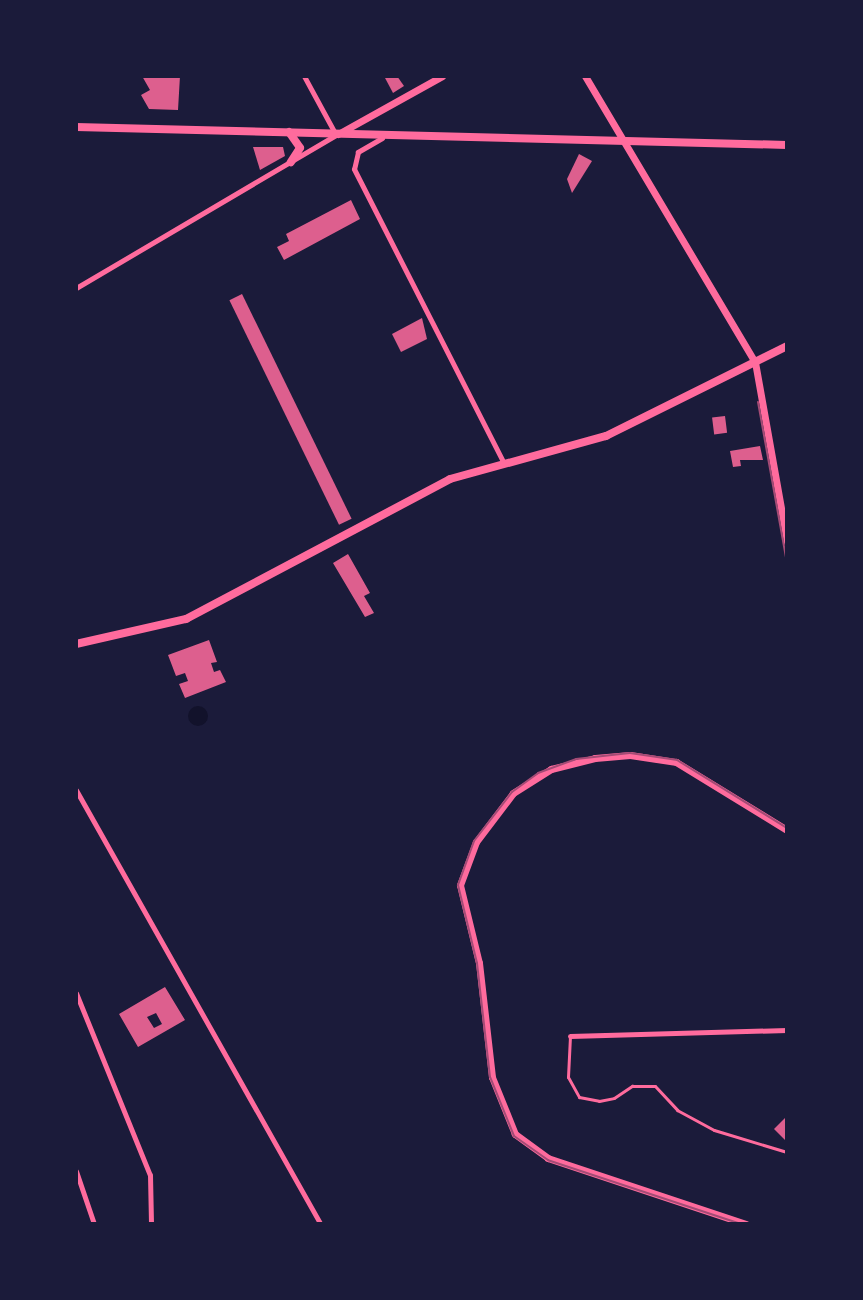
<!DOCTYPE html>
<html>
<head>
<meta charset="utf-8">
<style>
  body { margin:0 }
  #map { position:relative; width:863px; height:1300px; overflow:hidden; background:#1b1b3a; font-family:Helvetica,sans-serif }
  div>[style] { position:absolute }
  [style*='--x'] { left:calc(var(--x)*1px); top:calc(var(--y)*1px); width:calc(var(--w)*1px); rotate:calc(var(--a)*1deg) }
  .water>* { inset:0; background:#12122b }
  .round { border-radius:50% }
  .building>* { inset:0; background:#dd5f8e; transform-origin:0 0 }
  .service>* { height:3px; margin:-1.5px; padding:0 1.5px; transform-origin:1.5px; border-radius:1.5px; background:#ff6b9d }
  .minor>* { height:5px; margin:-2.5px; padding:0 2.5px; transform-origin:2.5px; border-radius:2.5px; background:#ff6b9d }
  .tertiary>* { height:7px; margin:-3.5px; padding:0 3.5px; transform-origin:3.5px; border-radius:3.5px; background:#ff6b9d }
  .secondary>* { height:8px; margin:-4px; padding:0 4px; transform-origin:4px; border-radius:4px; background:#ff6b9d }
  .tram>* { height:2px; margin:-1px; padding:0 1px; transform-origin:1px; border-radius:1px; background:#a44b75 }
  span { translate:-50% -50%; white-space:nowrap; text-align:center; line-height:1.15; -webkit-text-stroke:6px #1b1b3a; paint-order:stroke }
  .frame { position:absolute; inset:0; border:78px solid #1b1b3a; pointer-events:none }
</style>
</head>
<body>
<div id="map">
  <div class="water">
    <i class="round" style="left:188px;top:706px;width:20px;height:20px"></i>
  </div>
  <div class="building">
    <i style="clip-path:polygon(142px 76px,180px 76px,178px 110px,149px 109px,141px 95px,150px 90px)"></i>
    <i style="clip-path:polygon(384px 76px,397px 76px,404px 86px,393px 93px)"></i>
    <i style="clip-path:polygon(253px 147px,283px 147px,285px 156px,260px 170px)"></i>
    <i style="clip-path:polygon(579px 154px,592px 161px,572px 193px,567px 179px)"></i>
    <i style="clip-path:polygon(351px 200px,360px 219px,284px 260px,277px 247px,289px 241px,286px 234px)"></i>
    <i style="left:242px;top:294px;width:250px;height:14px;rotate:64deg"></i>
    <i style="clip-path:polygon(422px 318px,427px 339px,401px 352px,392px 334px)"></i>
    <i style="left:725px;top:416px;width:17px;height:13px;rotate:83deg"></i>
    <i style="clip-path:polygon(760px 446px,763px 460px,740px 460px,741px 466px,733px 467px,730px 451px)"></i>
    <i style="clip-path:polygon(348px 554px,370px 593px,364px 596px,374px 613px,365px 617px,333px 563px)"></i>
    <i style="clip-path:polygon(209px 640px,217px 662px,211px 663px,214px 672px,220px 670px,226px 682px,185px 698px,179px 684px,188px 681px,185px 673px,176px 676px,168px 655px)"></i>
    <i style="clip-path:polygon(evenodd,165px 987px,185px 1020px,138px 1047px,119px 1014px,165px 987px,156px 1013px,162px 1024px,154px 1028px,147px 1017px,156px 1013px)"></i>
    <i style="clip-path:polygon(787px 1116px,787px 1142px,774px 1129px)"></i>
  </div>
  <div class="service">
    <i style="--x:570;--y:1036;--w:41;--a:92.8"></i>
    <i style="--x:568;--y:1077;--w:23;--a:61"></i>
    <i style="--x:579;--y:1097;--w:20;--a:11"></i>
    <i style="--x:599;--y:1101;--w:15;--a:-11"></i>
    <i style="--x:614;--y:1098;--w:22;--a:-34"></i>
    <i style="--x:632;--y:1086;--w:23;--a:0"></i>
    <i style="--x:655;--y:1086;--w:33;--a:47"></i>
    <i style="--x:677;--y:1110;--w:42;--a:28.4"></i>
    <i style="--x:714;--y:1130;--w:76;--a:16.8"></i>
  </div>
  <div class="minor">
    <i style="--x:382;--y:138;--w:28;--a:150"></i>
    <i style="--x:358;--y:152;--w:17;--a:103"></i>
    <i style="--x:354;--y:169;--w:329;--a:63"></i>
    <i style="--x:76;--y:288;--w:302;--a:-30.5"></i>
    <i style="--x:336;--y:135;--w:67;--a:-118.5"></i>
    <i style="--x:76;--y:790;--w:498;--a:60.6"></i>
    <i style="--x:76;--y:993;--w:196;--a:67.9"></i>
    <i style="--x:150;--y:1175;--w:49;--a:88.8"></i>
    <i style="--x:570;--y:1036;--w:217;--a:-1.6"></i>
    <i style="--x:76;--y:1171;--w:56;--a:71.2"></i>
  </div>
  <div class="tertiary">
    <i style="--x:585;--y:76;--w:333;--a:59.3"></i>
    <i style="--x:755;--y:362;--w:183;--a:79.9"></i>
    <i style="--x:338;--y:134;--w:119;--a:-29.1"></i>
    <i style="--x:746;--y:1224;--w:209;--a:-161.6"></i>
    <i style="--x:548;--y:1158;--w:41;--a:-144"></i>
    <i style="--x:515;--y:1134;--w:61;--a:-112"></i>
    <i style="--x:492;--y:1077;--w:115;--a:-96.5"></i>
    <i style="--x:479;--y:963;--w:80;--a:-103.7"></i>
    <i style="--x:460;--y:885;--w:46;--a:-69.6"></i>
    <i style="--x:476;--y:842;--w:61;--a:-52.9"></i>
    <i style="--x:513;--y:793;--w:45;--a:-32.3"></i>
    <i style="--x:551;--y:769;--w:45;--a:-14"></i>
    <i style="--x:595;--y:758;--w:35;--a:-5"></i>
    <i style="--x:630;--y:755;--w:47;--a:8.7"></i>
    <i style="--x:676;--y:762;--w:130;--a:31.5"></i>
  </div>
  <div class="secondary">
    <i style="--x:76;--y:127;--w:711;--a:1.45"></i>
    <i style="--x:289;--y:132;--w:19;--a:55"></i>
    <i style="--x:300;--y:148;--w:17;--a:123"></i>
    <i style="--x:76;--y:644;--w:113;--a:-12.8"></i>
    <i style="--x:186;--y:619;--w:299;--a:-27.9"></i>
    <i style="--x:450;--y:479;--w:162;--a:-15.4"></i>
    <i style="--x:606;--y:436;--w:202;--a:-26.4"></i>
  </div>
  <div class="tram">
    <i style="--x:758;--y:402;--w:164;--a:79.8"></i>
    <i style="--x:741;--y:1224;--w:203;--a:-161.7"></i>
    <i style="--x:548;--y:1160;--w:42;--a:-144.8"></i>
    <i style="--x:514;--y:1136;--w:64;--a:-112.1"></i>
    <i style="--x:490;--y:1077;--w:115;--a:-96.5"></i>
    <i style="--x:477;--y:963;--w:80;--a:-103.7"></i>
    <i style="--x:458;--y:885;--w:47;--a:-70"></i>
    <i style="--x:474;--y:841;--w:62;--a:-52.2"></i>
    <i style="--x:512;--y:792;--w:32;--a:-36"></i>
    <i style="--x:538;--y:773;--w:40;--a:-20.2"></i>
    <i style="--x:576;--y:759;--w:54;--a:-6.3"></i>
    <i style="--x:630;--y:753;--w:48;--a:8.5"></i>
    <i style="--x:677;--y:760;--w:129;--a:31.7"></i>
  </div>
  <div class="frame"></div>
</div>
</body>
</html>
